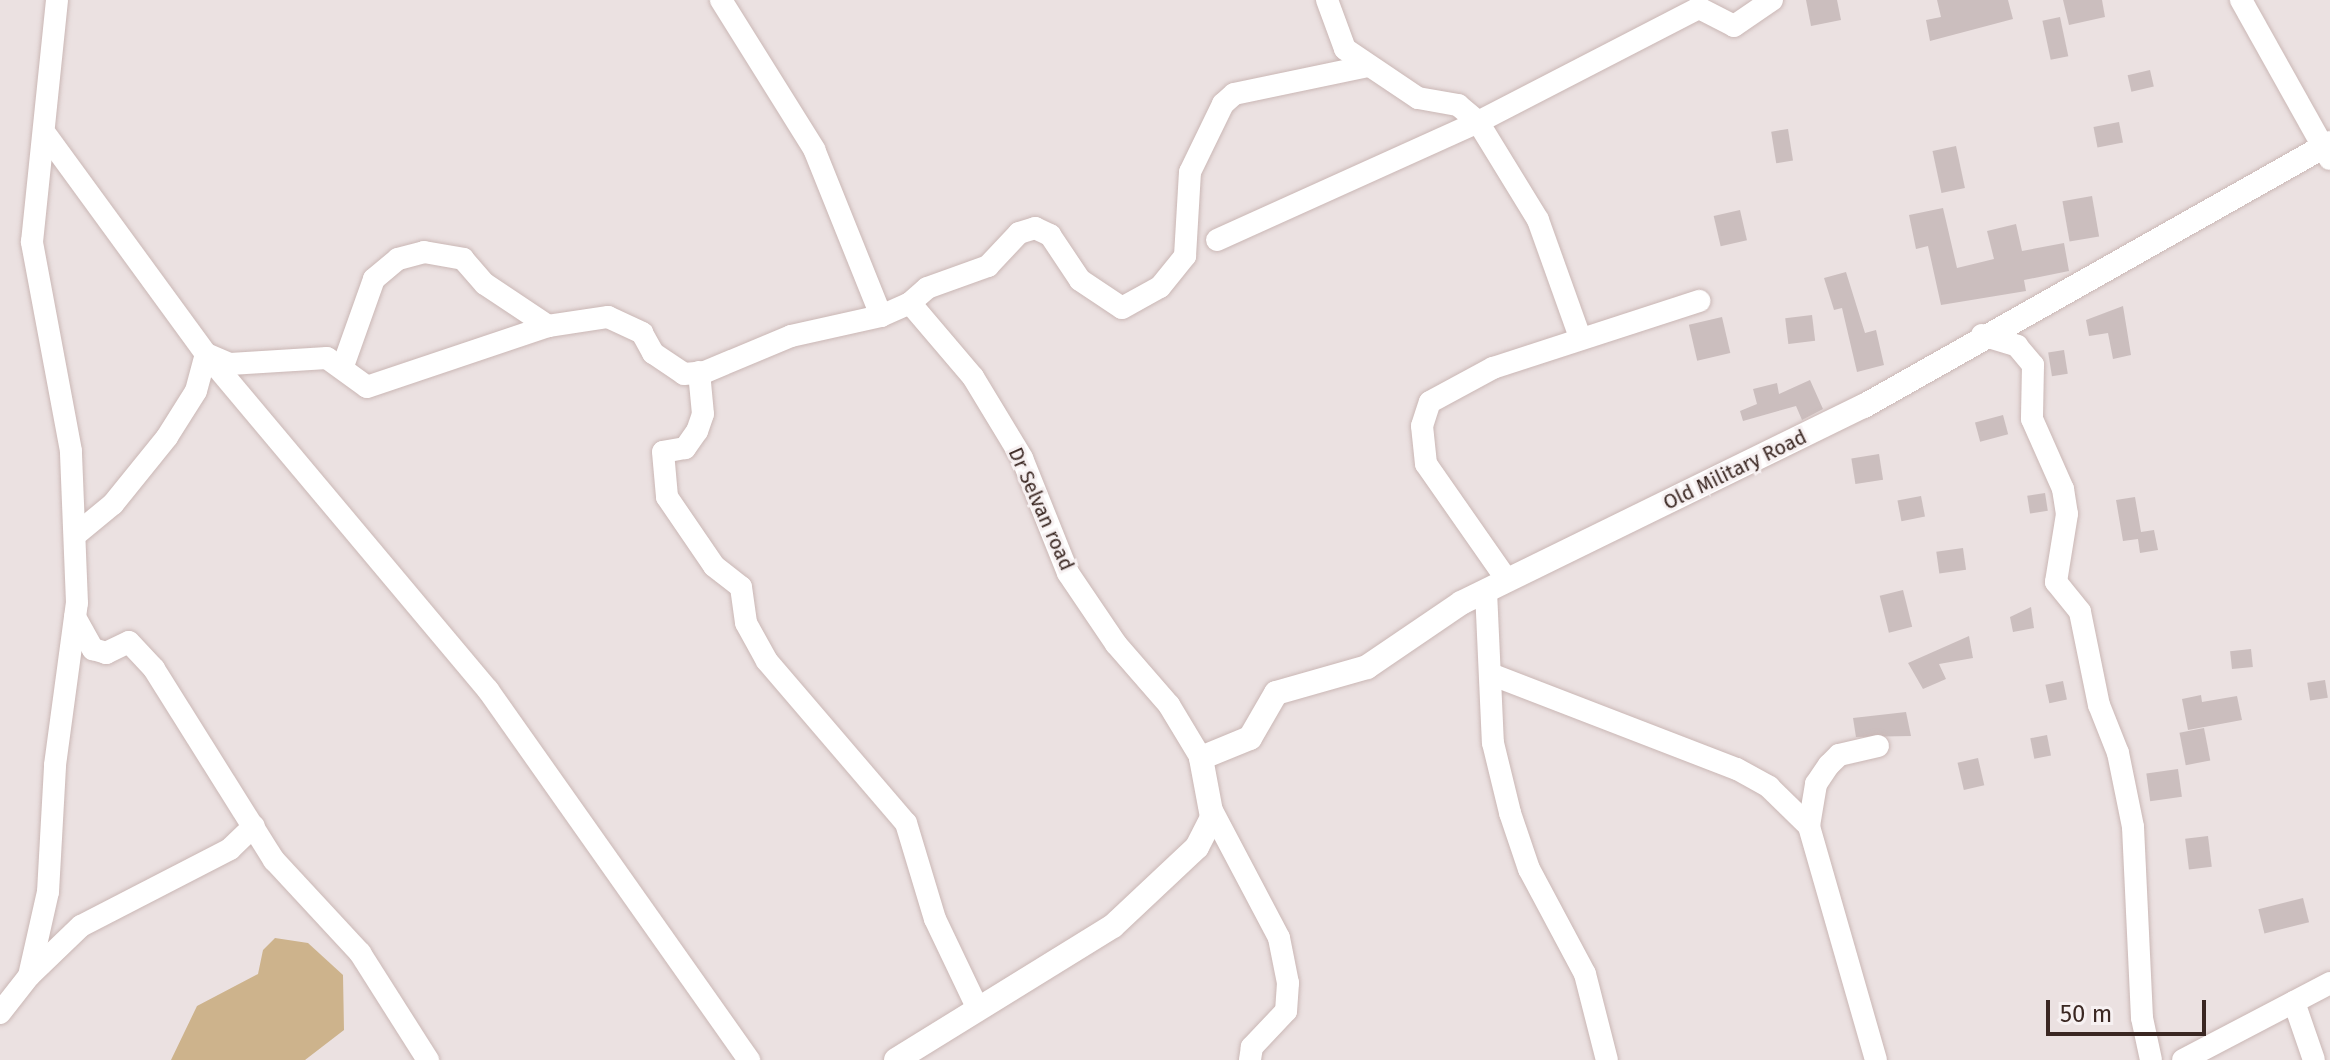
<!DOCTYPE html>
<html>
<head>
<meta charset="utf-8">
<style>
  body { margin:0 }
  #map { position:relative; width:2330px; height:1060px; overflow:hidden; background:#ebe1e1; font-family:"Fira Sans",sans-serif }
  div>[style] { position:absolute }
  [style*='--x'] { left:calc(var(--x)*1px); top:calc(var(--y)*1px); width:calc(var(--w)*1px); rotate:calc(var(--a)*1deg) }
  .water>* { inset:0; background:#cdb38c }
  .building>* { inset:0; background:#cbbebe; transform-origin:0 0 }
  .roads { filter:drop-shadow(0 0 2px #cab7b5) drop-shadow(0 0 2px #cab7b5) }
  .street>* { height:22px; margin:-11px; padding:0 11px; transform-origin:11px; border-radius:11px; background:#fff }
  .secondary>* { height:24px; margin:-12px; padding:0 12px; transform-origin:12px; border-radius:12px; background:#fff }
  span { translate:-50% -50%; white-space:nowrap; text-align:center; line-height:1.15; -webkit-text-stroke:6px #f7f1f2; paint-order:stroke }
  .street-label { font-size:20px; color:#3a2722 }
  .scale { position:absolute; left:2046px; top:1000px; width:160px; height:36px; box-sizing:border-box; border:4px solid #3a2722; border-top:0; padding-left:10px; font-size:24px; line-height:28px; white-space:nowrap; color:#3a2722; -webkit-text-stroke:6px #f7f1f2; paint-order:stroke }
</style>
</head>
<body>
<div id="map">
  <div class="water">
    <i style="clip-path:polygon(275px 938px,308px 943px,343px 975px,344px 1030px,305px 1060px,171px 1060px,197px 1006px,258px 974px,263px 950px)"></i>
  </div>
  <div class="building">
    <i style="clip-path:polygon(1806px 0,1837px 0,1841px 20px,1811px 26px)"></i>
    <i style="clip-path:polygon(1937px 0,2008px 0,2013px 19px,1930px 41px,1926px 20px,1941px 17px)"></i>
    <i style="clip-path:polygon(2063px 0,2102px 0,2105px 17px,2069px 25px)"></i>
    <i style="left:2060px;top:17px;width:40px;height:18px;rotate:78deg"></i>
    <i style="left:2150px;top:70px;width:17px;height:23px;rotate:77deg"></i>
    <i style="left:2119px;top:122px;width:21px;height:26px;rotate:79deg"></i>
    <i style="left:1788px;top:129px;width:32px;height:17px;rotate:81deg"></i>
    <i style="left:1956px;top:146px;width:43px;height:24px;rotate:78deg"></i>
    <i style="left:2092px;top:196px;width:41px;height:30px;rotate:80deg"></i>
    <i style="clip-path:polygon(1943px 208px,1957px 268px,1994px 259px,1987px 231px,2016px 224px,2022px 251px,2064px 243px,2069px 271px,2024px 280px,2026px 291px,1941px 305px,1928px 246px,1916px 249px,1909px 215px)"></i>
    <i style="left:1740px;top:210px;width:31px;height:27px;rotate:77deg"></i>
    <i style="clip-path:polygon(1846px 272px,1865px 333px,1876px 330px,1884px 365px,1857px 372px,1842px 308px,1834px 310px,1824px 278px)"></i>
    <i style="clip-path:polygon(2123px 306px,2131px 355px,2113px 359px,2108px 333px,2089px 336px,2086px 320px)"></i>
    <i style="left:1812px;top:315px;width:26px;height:27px;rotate:83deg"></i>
    <i style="left:1722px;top:317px;width:37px;height:34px;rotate:77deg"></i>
    <i style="left:2064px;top:350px;width:24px;height:16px;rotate:81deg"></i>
    <i style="clip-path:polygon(1810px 380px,1823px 409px,1802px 420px,1796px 406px,1743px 421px,1740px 411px,1757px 404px,1753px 389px,1777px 383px,1779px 394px)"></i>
    <i style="left:2003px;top:415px;width:20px;height:29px;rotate:75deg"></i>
    <i style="left:1879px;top:454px;width:26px;height:28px;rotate:81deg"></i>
    <i style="left:2045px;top:493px;width:18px;height:18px;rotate:81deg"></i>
    <i style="left:1921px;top:496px;width:21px;height:24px;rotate:79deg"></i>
    <i style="clip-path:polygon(2135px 497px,2141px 532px,2154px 530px,2158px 550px,2140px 553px,2138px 539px,2123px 541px,2116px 500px)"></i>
    <i style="left:1963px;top:548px;width:22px;height:27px;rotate:82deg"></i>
    <i style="left:1903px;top:590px;width:38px;height:24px;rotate:76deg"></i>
    <i style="clip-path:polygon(2031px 607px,2034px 628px,2013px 632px,2010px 617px)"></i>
    <i style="clip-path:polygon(1969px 636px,1973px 658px,1939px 664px,1946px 679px,1923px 689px,1908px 663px)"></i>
    <i style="left:2251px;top:649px;width:18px;height:21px;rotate:84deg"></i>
    <i style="left:2325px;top:680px;width:18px;height:18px;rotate:81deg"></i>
    <i style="left:2063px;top:681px;width:19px;height:18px;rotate:78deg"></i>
    <i style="clip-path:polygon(2201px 695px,2202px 702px,2237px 696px,2242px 720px,2188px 730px,2182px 699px)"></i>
    <i style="clip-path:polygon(1906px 712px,1911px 736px,1856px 737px,1853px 718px)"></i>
    <i style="left:2204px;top:728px;width:33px;height:25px;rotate:79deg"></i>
    <i style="left:2047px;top:735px;width:21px;height:17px;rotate:79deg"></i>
    <i style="left:1978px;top:758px;width:28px;height:21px;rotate:77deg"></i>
    <i style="left:2178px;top:769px;width:28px;height:32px;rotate:82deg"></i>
    <i style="left:2208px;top:836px;width:31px;height:23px;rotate:83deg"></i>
    <i style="left:2303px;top:898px;width:25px;height:46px;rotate:76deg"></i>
  </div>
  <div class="roads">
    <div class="street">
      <i style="--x:721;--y:0;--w:176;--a:58"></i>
      <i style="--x:814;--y:149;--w:180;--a:68.1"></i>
      <i style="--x:881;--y:316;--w:32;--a:-24"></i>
      <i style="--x:910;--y:303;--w:97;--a:49.6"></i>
      <i style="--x:973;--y:377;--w:95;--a:58.8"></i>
      <i style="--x:1022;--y:458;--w:124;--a:68.2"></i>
      <i style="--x:1068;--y:573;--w:86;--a:55.9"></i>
      <i style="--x:1116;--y:644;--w:81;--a:49"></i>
      <i style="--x:1169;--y:705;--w:62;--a:58.9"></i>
      <i style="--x:1327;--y:0;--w:52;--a:69.8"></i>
      <i style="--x:1345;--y:49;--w:88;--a:33.9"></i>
      <i style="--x:1418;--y:98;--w:41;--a:9.9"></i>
      <i style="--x:1458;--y:105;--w:26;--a:40"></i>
      <i style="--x:1478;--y:122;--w:115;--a:58.5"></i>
      <i style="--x:1538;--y:220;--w:124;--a:70.3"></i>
      <i style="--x:2241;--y:0;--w:182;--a:60.8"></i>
      <i style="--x:47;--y:136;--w:270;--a:53.9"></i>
      <i style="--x:206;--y:354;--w:439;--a:50"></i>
      <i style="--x:488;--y:690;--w:453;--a:54.8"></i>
      <i style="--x:1217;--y:240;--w:286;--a:-24.3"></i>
      <i style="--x:1478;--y:122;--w:249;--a:-27.3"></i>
      <i style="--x:1699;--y:8;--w:39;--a:27"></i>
      <i style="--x:1734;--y:26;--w:46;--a:-34.4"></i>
      <i style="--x:910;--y:303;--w:23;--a:-41"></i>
      <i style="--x:927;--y:288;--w:65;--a:-19.8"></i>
      <i style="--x:988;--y:266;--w:45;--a:-46.8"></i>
      <i style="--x:1019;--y:233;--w:17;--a:-17"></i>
      <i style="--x:1035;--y:228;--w:17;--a:25"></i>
      <i style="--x:1050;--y:235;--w:54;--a:56.3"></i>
      <i style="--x:1080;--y:280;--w:50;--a:33.7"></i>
      <i style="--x:1122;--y:308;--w:43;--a:-28.9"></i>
      <i style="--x:1160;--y:287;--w:40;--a:-51"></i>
      <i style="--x:1185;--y:256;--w:84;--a:-86.6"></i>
      <i style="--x:1190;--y:172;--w:76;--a:-64.1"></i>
      <i style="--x:1223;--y:104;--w:15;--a:-42"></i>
      <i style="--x:1234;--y:94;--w:137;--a:-11.8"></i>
      <i style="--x:1982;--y:335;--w:37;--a:17"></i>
      <i style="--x:2017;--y:346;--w:25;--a:50"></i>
      <i style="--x:2033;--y:365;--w:54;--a:91.1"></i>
      <i style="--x:2032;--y:419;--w:77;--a:66.1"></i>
      <i style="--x:2063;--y:489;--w:25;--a:81"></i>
      <i style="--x:2067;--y:514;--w:69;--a:99.2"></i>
      <i style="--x:2056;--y:582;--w:38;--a:51"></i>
      <i style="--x:2080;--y:612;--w:95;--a:78.5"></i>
      <i style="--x:2099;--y:705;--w:52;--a:68.4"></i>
      <i style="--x:2118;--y:753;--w:76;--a:78.5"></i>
      <i style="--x:2133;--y:827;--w:191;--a:87.3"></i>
      <i style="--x:2142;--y:1018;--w:43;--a:77.9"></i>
      <i style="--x:343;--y:366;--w:92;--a:-70.4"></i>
      <i style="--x:374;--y:279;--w:31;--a:-40"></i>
      <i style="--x:398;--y:259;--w:27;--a:-15"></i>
      <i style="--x:424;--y:252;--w:40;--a:10"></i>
      <i style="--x:463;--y:259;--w:33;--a:49"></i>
      <i style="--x:485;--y:284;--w:76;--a:33.7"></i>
      <i style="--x:699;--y:372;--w:42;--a:84.6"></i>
      <i style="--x:703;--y:414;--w:18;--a:109"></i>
      <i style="--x:697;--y:431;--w:21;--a:125"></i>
      <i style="--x:685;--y:448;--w:22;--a:170"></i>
      <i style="--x:663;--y:452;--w:45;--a:84.9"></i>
      <i style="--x:667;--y:497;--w:83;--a:55.7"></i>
      <i style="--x:714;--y:566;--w:34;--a:38"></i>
      <i style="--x:741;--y:587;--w:36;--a:82"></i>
      <i style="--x:746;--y:623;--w:43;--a:61.1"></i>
      <i style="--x:767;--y:661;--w:213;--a:49.4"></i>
      <i style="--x:906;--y:823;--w:100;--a:73.2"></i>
      <i style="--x:935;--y:919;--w:100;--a:64.5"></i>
      <i style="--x:79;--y:532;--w:44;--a:-39.5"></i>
      <i style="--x:113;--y:504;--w:86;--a:-51.1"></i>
      <i style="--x:167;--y:437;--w:54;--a:-57.8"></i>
      <i style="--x:196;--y:391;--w:38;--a:-75"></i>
      <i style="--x:206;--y:354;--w:26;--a:23"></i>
      <i style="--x:230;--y:364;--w:97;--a:-3.5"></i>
      <i style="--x:327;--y:358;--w:49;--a:35.9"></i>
      <i style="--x:367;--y:387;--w:191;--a:-18.6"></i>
      <i style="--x:548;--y:326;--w:61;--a:-8.5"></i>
      <i style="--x:608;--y:317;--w:38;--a:25"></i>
      <i style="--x:642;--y:333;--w:23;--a:61"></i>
      <i style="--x:653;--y:353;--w:37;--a:34"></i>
      <i style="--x:684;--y:374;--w:21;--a:-5"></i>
      <i style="--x:705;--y:372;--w:93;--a:-22.7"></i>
      <i style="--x:791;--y:336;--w:92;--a:-12.5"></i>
      <i style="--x:1507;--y:580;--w:141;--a:-124.9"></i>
      <i style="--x:1426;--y:464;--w:38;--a:-96"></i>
      <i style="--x:1422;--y:426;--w:25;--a:-72"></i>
      <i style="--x:1430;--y:402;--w:72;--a:-28.4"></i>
      <i style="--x:1493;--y:368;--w:217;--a:-18"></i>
      <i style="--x:1486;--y:591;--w:152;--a:87.4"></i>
      <i style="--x:1493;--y:743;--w:72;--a:76.3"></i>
      <i style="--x:1510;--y:813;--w:59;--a:71.3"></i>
      <i style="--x:1529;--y:869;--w:119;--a:61.9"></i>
      <i style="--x:1585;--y:974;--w:89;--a:75.7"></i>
      <i style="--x:75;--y:617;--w:37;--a:61"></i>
      <i style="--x:93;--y:649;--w:14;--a:17"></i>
      <i style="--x:106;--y:653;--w:25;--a:-26"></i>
      <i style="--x:129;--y:642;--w:37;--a:47"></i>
      <i style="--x:154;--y:669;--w:226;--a:57.9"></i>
      <i style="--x:274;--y:860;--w:127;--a:47.2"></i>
      <i style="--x:360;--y:953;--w:127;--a:57.6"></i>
      <i style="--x:1493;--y:675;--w:261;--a:21.1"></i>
      <i style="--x:1737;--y:769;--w:37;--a:29"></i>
      <i style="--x:1769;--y:787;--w:56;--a:44.3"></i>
      <i style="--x:1209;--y:805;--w:150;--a:62.2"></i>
      <i style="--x:1279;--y:938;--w:46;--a:78.7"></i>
      <i style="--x:1288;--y:983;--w:28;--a:94"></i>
      <i style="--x:1286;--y:1011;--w:50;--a:133.4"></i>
      <i style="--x:1252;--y:1047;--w:13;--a:99"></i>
      <i style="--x:30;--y:975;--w:71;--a:-43.9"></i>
      <i style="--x:81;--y:926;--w:168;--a:-27.3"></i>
      <i style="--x:230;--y:849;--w:33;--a:-44"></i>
      <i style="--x:2294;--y:1002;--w:61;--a:71"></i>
      <i style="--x:0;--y:1013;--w:47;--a:-51.9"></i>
      <i style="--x:29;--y:976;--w:86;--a:-77.3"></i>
      <i style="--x:48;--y:892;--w:127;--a:-86.8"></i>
      <i style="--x:55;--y:765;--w:163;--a:-82.3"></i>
      <i style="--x:77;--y:603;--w:152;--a:-92.3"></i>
      <i style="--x:71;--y:451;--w:213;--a:-100.6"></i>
      <i style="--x:32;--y:242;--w:243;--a:-84.1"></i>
      <i style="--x:1876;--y:1060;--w:243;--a:-106"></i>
      <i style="--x:1809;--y:826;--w:43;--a:-80.5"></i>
      <i style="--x:1816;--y:784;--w:23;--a:-56"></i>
      <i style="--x:1829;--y:765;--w:14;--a:-45"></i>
      <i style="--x:1839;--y:755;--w:40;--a:-13"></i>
      <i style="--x:2183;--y:1060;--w:166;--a:-27.6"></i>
    </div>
    <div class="secondary">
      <i style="--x:896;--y:1060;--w:255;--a:-31.7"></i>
      <i style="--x:1113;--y:926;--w:115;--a:-43.2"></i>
      <i style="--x:1197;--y:847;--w:34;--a:-63"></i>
      <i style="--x:1212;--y:817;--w:60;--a:-100.6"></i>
      <i style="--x:1201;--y:758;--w:53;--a:-22.2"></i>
      <i style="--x:1250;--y:738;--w:52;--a:-60"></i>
      <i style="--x:1276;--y:693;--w:95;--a:-15.9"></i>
      <i style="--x:1367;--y:667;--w:114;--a:-34.2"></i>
      <i style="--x:1461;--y:603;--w:449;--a:-26.1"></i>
      <i style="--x:1864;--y:406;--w:535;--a:-29.44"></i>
    </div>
  </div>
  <div class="street-label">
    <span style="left:1735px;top:470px;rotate:-26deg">Old Military Road</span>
    <span style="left:1041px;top:509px;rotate:66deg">Dr Selvan road</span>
  </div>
  <div class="scale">50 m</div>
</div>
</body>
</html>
